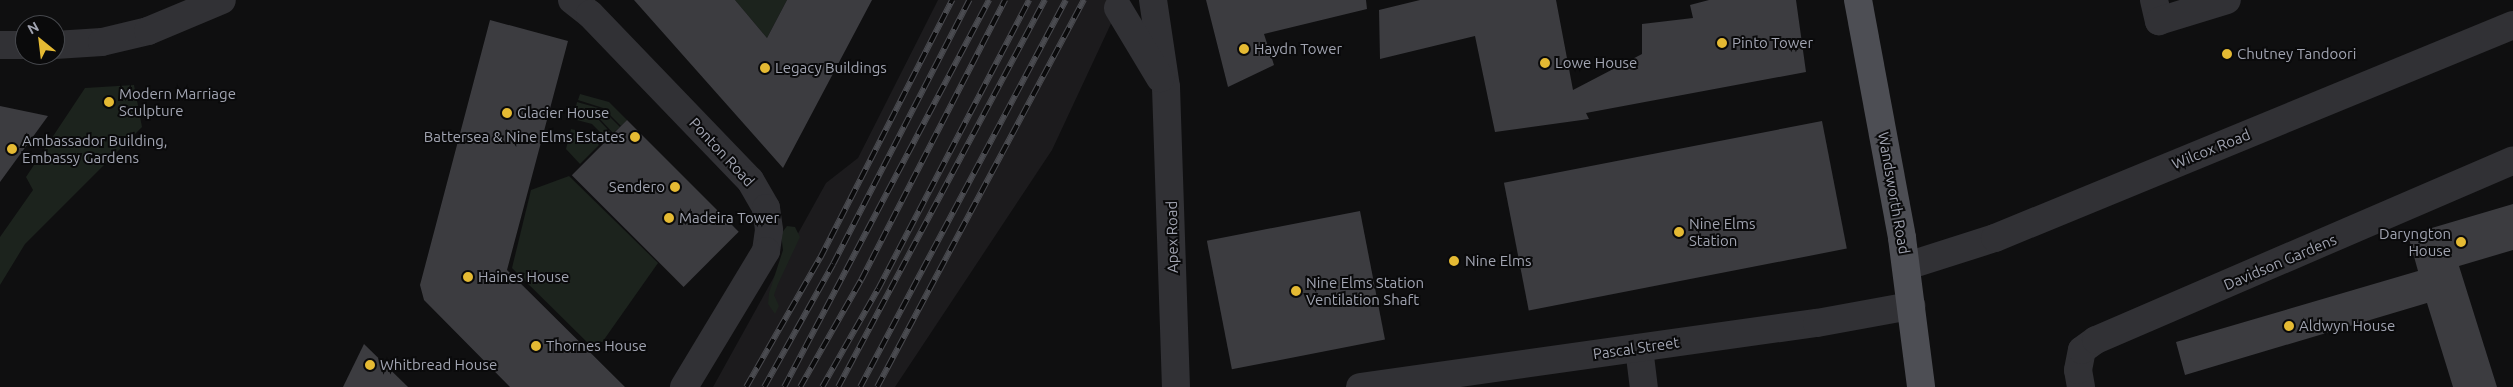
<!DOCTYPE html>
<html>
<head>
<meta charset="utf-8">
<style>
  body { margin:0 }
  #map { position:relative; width:2513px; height:387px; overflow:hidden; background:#0f0f10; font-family:Ubuntu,sans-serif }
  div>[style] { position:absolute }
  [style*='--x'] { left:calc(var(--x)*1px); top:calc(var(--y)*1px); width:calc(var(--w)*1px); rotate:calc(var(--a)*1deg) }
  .built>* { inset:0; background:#1c1b1d }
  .green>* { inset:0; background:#1c231d }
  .building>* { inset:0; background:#3c3c40; transform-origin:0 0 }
  .minor>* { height:28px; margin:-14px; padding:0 14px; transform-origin:14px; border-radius:14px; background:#313135 }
  .primary>* { height:28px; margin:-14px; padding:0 14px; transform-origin:14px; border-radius:14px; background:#4d4e54 }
  .rail>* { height:5.5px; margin-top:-2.75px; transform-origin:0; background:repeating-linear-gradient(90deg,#0a0a0b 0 11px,#4a4b50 0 22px); box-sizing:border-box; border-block:1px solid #4a4b50 }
  .dots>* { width:14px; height:14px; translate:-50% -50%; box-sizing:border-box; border:2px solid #0a0a0b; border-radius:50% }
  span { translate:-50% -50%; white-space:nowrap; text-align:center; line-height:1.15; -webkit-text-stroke:4px #0a0a0b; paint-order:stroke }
  .poi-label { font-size:15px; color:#a1a4b1 }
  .left { translate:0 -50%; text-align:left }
  .right { translate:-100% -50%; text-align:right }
  .street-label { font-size:15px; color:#a1a4b1 }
  .north { position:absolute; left:15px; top:15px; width:50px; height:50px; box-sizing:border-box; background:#0a0a0b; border:1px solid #46484d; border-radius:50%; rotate:331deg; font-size:14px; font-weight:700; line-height:20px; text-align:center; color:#a1a4b1 }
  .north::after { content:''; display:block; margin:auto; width:18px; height:22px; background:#e5ba33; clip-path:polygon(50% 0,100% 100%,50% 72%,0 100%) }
</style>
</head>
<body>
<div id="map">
  <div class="built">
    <i style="clip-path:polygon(938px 0,1122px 0,1052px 150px,895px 387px,713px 387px,826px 183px,858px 158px)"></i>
  </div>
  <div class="green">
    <i style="clip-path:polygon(735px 0,787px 0,767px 38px)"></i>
    <i style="clip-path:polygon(134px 85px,142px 127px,25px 244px,0 285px,0 237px,33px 190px,26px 177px,85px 88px)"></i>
    <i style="clip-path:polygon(580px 94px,609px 102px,627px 120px,621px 126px,603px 108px,578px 100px)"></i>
    <i style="clip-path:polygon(577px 102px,602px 109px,620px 127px,613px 133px,598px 117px,575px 111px)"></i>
    <i style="clip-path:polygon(574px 113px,597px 118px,612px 134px,607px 139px,592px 124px,573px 119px)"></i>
    <i style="clip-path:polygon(571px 129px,588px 133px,599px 145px,580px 164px,566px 149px)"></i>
    <i style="clip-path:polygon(569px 176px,658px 263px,596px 351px,512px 268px,531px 190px)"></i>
    <i style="clip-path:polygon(787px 226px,795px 227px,800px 237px,778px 284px,774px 295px,779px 306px,775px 314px,768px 304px,769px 293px,783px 250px,781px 234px)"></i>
  </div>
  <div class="building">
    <i style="clip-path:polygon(634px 0,735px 0,767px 38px,787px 0,872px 0,783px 168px)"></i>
    <i style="clip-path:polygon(1206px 0,1366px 0,1367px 9px,1264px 34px,1274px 65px,1228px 87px)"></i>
    <i style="clip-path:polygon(1420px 0,1556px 0,1573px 90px,1642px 54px,1642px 24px,1693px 18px,1690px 5px,1709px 0,1796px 0,1806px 72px,1586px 113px,1589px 119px,1495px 132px,1475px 36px,1380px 59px,1379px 10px)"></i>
    <i style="clip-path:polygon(490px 20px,568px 41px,507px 270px,625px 387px,510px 387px,424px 300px,420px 285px)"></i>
    <i style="clip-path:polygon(0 106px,48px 116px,0 182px)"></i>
    <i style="left:627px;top:120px;width:158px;height:78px;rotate:45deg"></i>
    <i style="left:1822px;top:121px;width:130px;height:324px;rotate:79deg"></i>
    <i style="clip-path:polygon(2513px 204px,2513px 250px,2459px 266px,2497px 387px,2453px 387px,2427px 303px,2185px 375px,2176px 342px,2418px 271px,2408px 235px)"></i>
    <i style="left:1360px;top:211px;width:131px;height:156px;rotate:79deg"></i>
    <i style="clip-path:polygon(364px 344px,408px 387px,343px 387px)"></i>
  </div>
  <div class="minor">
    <i style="--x:572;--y:0;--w:23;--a:38"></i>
    <i style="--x:590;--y:14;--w:231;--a:46.1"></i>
    <i style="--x:750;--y:180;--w:32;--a:60"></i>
    <i style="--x:766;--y:208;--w:22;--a:82"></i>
    <i style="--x:769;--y:230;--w:21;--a:98"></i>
    <i style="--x:766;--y:251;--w:159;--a:121.1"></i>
    <i style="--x:1153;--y:0;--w:88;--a:81.5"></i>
    <i style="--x:1166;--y:87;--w:300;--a:88.1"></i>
    <i style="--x:2154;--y:0;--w:22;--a:77"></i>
    <i style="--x:2159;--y:21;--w:71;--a:-17.2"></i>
    <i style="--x:1118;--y:8;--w:82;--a:59"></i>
    <i style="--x:0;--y:45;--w:25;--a:0"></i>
    <i style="--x:55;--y:45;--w:47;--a:-3.7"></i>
    <i style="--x:102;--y:42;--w:47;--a:-13.4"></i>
    <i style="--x:148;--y:31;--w:80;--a:-22.7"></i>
    <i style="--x:1907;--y:266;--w:92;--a:-17.7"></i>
    <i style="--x:1995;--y:238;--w:560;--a:-22.35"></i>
    <i style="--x:1639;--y:348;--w:39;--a:83"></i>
    <i style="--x:1360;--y:387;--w:461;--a:-8"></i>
    <i style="--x:1817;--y:323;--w:96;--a:-10.3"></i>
    <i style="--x:2081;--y:387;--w:17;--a:-100"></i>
    <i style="--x:2078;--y:370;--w:20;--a:-79"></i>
    <i style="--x:2082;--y:350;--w:17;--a:-36"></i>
    <i style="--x:2096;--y:340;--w:454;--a:-23.3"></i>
  </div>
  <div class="primary">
    <i style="--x:1858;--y:0;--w:242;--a:79.5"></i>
    <i style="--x:1902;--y:238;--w:150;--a:82.7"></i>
  </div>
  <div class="rail">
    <i style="--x:746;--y:387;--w:149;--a:-60.2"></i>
    <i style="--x:820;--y:258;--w:290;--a:-62.9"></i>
    <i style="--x:764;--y:387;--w:141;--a:-60.7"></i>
    <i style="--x:833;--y:264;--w:297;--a:-62.7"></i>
    <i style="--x:784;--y:387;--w:438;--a:-62.1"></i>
    <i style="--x:800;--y:387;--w:123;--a:-60.3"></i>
    <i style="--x:861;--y:280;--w:315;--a:-62.8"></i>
    <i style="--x:822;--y:387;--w:113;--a:-60.3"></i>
    <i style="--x:878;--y:289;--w:326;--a:-62.4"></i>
    <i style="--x:838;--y:387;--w:439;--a:-61.9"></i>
    <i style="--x:860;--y:387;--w:438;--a:-62"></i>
    <i style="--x:877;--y:387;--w:439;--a:-61.9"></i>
  </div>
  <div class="dots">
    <i style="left:1722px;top:43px;background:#e5ba33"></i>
    <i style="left:1244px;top:49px;background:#e5ba33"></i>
    <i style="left:2227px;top:54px;background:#e5ba33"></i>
    <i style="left:1545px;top:63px;background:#e5ba33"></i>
    <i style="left:765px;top:68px;background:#e5ba33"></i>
    <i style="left:109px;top:102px;background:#e5ba33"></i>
    <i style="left:507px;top:113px;background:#e5ba33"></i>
    <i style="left:635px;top:137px;background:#e5ba33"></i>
    <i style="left:12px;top:149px;background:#e5ba33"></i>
    <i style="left:675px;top:187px;background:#e5ba33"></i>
    <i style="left:669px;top:218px;background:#e5ba33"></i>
    <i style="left:1679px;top:232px;background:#e5ba33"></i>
    <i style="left:2461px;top:242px;background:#e5ba33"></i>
    <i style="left:1454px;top:261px;background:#e5ba33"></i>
    <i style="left:468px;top:277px;background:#e5ba33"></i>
    <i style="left:1296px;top:291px;background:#e5ba33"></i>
    <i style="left:2289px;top:326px;background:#e5ba33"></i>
    <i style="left:536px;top:346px;background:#e5ba33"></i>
    <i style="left:370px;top:365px;background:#e5ba33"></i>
  </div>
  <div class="poi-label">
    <span class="left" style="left:1732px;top:43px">Pinto Tower</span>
    <span class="left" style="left:1254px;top:49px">Haydn Tower</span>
    <span class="left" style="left:2237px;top:54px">Chutney Tandoori</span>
    <span class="left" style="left:1555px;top:63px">Lowe House</span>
    <span class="left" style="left:775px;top:68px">Legacy Buildings</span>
    <span class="left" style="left:119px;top:102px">Modern Marriage<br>Sculpture</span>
    <span class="left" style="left:517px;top:113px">Glacier House</span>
    <span class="right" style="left:625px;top:137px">Battersea &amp; Nine Elms Estates</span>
    <span class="left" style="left:22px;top:149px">Ambassador Building,<br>Embassy Gardens</span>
    <span class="right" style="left:665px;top:187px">Sendero</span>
    <span class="left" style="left:679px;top:218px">Madeira Tower</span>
    <span class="left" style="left:1689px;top:232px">Nine Elms<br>Station</span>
    <span class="right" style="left:2451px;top:242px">Daryngton<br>House</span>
    <span class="left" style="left:1465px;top:261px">Nine Elms</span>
    <span class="left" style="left:478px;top:277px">Haines House</span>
    <span class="left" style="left:1306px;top:291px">Nine Elms Station<br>Ventilation Shaft</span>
    <span class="left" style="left:2299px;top:326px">Aldwyn House</span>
    <span class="left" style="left:546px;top:346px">Thornes House</span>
    <span class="left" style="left:380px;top:365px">Whitbread House</span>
  </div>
  <div class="street-label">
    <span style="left:2211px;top:149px;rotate:-22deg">Wilcox Road</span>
    <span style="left:722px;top:152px;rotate:47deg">Ponton Road</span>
    <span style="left:1894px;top:193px;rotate:80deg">Wandsworth Road</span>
    <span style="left:1172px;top:237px;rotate:-91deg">Apex Road</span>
    <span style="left:2280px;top:262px;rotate:-23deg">Davidson Gardens</span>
    <span style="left:1636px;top:348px;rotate:-8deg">Pascal Street</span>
  </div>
  <div class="north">N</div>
</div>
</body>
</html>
